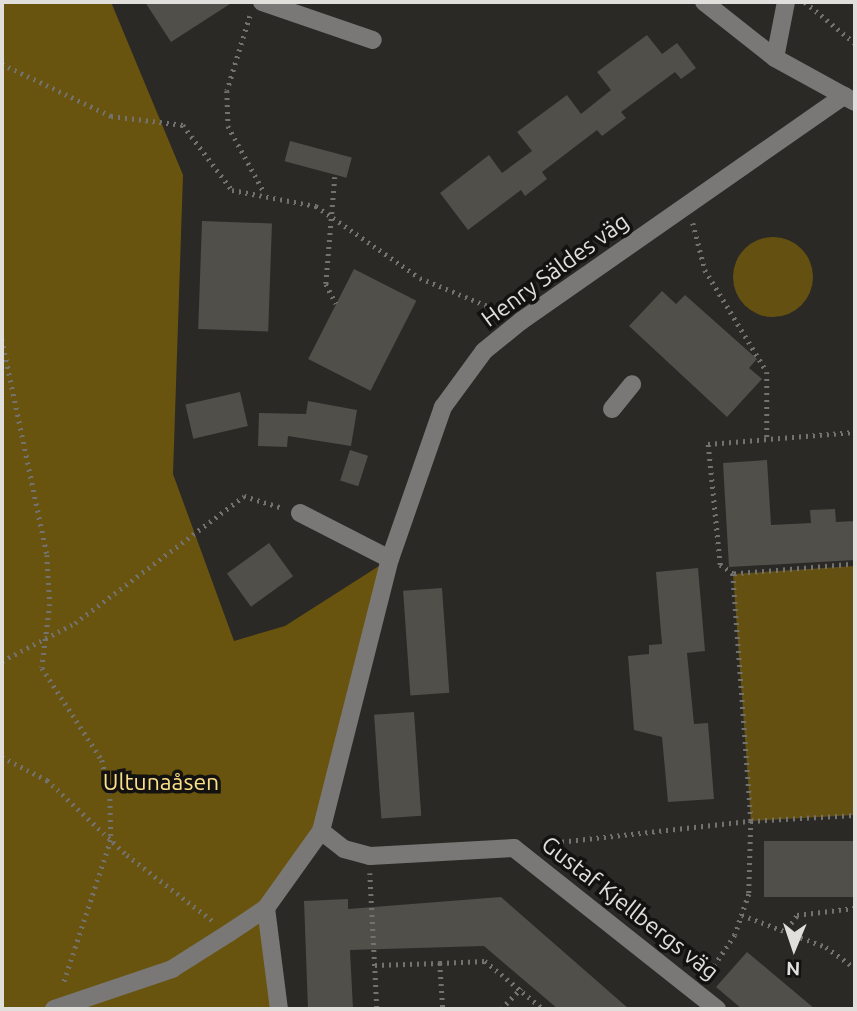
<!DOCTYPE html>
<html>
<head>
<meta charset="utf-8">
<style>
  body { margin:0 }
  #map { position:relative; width:857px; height:1011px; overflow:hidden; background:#2b2925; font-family:Ubuntu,sans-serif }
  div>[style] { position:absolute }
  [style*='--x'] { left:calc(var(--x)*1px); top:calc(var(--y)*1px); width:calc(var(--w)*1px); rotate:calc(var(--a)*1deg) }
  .green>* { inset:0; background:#645111 }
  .round { border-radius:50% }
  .forest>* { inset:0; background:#68540e }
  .building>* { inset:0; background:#504f4a; transform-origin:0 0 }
  .path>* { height:4.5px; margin-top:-2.25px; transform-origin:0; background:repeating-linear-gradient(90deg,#73726e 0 2px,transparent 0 7px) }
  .minor>* { height:18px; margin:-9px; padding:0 9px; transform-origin:9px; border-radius:9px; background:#797876 }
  span { translate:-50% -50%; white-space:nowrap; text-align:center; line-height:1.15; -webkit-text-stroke:7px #131210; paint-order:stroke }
  .street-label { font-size:23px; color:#e0dfdc }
  .park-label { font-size:23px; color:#fcdf89 }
  .frame { position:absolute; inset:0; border:4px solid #e0dfdc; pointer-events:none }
  .north { position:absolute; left:759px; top:913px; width:70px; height:70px; -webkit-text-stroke:5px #131210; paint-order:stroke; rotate:182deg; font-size:19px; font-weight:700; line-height:28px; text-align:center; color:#e0dfdc }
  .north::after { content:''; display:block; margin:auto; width:24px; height:32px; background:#e0dfdc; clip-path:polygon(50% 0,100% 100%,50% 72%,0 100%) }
</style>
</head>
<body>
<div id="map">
  <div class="green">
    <i class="round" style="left:733px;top:237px;width:80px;height:80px"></i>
    <i style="clip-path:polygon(855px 566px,855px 815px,751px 821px,733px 574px)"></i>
  </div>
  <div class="forest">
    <i style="clip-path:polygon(2px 2px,111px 2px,183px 175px,173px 474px,234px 641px,285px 626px,390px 559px,331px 807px,266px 908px,279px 1009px,2px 1009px)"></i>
  </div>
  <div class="building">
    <i style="clip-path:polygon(145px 2px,233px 2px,171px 42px)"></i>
    <i style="clip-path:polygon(647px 35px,662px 54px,677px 43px,696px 68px,681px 79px,675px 72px,621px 112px,626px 118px,602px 136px,597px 130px,542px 172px,547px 179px,525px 196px,521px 190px,468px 230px,440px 193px,489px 155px,502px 173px,532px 151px,517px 132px,567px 95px,581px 114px,611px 90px,597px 72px)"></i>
    <i style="left:290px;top:141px;width:64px;height:21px;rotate:15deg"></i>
    <i style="left:202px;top:221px;width:70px;height:108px;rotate:2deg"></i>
    <i style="left:354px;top:269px;width:70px;height:101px;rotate:27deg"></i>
    <i style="clip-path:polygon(662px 291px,676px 304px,685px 295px,757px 359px,749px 368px,762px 379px,727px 417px,629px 326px)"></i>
    <i style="left:240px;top:392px;width:35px;height:56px;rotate:77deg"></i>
    <i style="clip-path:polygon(308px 401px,357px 410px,351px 446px,288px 436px,287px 447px,258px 446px,259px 413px,306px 414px)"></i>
    <i style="left:350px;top:450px;width:19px;height:32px;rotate:18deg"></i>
    <i style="clip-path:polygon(767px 460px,771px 525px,811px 523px,810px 510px,835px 509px,836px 522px,855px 521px,855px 560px,729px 567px,723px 463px)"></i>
    <i style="left:269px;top:543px;width:41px;height:52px;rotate:54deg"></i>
    <i style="clip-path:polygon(698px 568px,705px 651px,687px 653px,694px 724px,708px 723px,714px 799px,668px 802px,662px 737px,634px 730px,628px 656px,649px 654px,649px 645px,662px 644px,656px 572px)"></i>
    <i style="left:442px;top:588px;width:105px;height:39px;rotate:86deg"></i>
    <i style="left:414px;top:712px;width:104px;height:40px;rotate:86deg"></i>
    <i style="left:855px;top:841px;width:56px;height:91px;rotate:90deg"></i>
    <i style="clip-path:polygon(501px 897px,629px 1009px,558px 1009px,484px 946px,350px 950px,353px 1009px,308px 1009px,304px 901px,348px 899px,348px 909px)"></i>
    <i style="clip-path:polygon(747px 952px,815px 1009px,742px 1009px,716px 987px)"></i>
  </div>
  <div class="path">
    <i style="--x:805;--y:2;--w:65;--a:39.4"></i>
    <i style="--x:250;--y:16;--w:78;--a:107"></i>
    <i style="--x:227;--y:91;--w:35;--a:88"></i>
    <i style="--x:228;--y:126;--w:77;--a:61.4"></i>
    <i style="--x:2;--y:64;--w:121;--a:25.5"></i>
    <i style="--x:111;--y:116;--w:73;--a:7.1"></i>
    <i style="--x:183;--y:125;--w:81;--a:53"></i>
    <i style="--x:232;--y:190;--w:86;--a:10.8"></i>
    <i style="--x:316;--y:206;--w:126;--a:34.7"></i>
    <i style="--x:420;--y:278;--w:89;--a:22.5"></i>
    <i style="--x:335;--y:177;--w:107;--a:94.8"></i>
    <i style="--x:326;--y:284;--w:22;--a:63"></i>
    <i style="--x:693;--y:223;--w:49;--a:75.7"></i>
    <i style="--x:705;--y:270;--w:119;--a:58.7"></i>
    <i style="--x:767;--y:372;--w:67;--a:90"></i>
    <i style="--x:2;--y:339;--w:221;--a:78.2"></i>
    <i style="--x:47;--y:555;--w:49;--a:86.5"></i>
    <i style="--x:50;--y:604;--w:64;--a:97.1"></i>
    <i style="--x:42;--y:668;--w:110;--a:56.9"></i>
    <i style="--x:102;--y:760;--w:33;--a:76"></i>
    <i style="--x:110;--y:792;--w:48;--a:88.8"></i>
    <i style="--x:111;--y:840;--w:153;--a:108.3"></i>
    <i style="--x:855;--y:564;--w:122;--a:175.3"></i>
    <i style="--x:733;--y:574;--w:248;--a:85.8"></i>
    <i style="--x:751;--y:821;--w:104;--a:-3.3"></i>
    <i style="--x:733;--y:574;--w:16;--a:-145"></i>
    <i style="--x:720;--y:565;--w:122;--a:-95.7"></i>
    <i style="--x:708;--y:444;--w:147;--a:-4.7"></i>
    <i style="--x:2;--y:661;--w:82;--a:-27.5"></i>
    <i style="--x:75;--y:623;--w:211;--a:-36.9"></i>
    <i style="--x:244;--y:496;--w:41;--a:17.1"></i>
    <i style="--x:2;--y:757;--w:51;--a:27.1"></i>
    <i style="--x:47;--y:780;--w:110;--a:43.2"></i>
    <i style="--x:127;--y:855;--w:108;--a:37.5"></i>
    <i style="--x:541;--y:844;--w:211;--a:-6.3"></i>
    <i style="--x:751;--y:821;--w:73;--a:91.6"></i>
    <i style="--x:749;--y:894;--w:43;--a:108.9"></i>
    <i style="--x:735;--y:935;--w:50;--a:123.7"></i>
    <i style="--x:370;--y:873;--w:135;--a:87"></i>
    <i style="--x:742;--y:915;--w:90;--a:20.9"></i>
    <i style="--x:826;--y:947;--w:36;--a:36"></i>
    <i style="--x:787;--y:929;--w:17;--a:-54"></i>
    <i style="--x:797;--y:915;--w:58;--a:-6.9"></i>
    <i style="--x:440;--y:963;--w:45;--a:-2.5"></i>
    <i style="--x:485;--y:961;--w:75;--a:39.6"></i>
    <i style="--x:375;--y:965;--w:65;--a:-1.8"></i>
    <i style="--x:440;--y:963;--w:46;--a:86.3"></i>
    <i style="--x:501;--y:1009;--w:29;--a:-46"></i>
  </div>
  <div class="minor">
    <i style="--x:262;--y:2;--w:117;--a:18.9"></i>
    <i style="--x:704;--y:2;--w:90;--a:38.3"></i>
    <i style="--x:775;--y:58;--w:91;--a:28.8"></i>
    <i style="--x:775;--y:58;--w:57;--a:-78.9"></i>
    <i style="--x:612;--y:409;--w:32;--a:-51"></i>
    <i style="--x:300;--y:513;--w:101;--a:27.1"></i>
    <i style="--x:266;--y:908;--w:102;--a:82.7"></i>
    <i style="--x:54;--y:1009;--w:125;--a:-18.7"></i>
    <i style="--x:172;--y:969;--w:67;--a:-32.3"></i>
    <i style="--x:229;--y:933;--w:45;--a:-34"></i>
    <i style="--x:266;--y:908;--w:95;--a:-54.5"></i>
    <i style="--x:717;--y:1009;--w:259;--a:-141.6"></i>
    <i style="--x:514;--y:848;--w:144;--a:176.8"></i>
    <i style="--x:370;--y:856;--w:27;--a:-165"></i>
    <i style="--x:344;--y:849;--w:29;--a:-142"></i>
    <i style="--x:321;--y:831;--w:281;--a:-75.8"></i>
    <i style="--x:390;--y:559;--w:161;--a:-70.8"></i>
    <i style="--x:443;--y:407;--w:69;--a:-53.8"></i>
    <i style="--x:484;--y:351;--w:48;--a:-39"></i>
    <i style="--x:521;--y:321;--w:394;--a:-34.9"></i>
  </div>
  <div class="street-label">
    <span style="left:555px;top:270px;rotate:-36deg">Henry Säldes väg</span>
    <span style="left:630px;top:908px;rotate:38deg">Gustaf Kjellbergs väg</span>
  </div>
  <div class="park-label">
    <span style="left:161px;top:782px">Ultunaåsen</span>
  </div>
  <div class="frame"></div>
  <div class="north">N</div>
</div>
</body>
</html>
